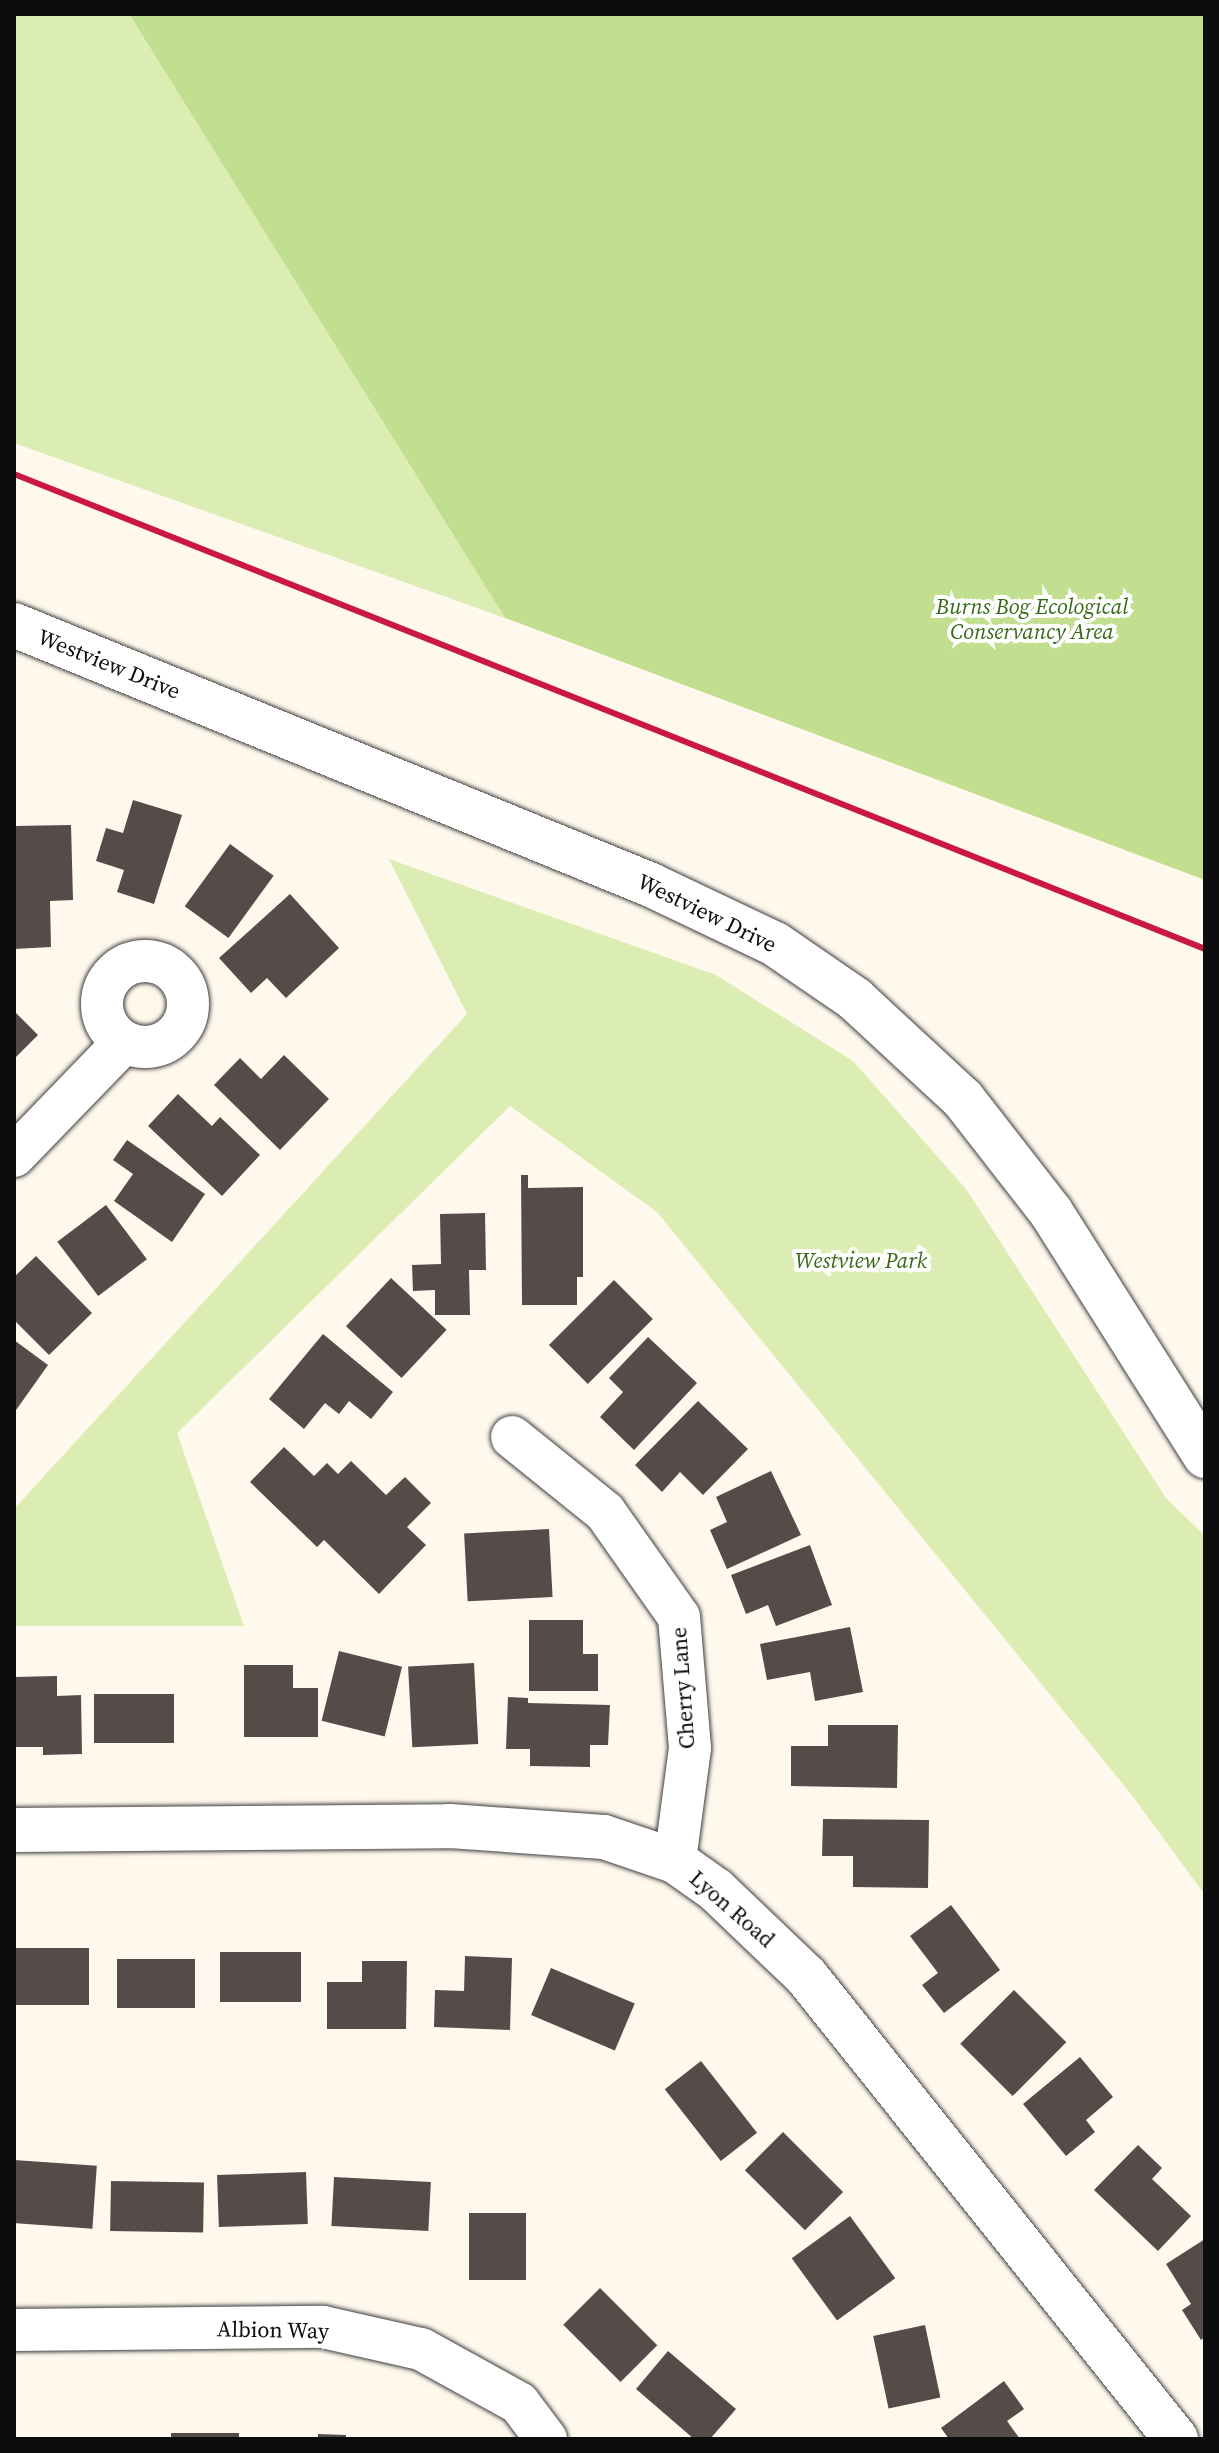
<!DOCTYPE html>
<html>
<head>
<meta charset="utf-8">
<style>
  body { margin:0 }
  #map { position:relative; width:1219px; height:2453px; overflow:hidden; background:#fff8ed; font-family:"Source Serif 4",serif }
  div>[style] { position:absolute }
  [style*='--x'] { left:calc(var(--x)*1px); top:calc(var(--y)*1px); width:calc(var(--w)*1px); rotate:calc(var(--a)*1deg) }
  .green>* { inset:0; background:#dbedb3 }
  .forest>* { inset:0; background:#c2df90 }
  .building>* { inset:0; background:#564b48; transform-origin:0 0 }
  .roads { filter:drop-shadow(0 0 2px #404040) drop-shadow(0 0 2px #404040) }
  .minor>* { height:42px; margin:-21px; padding:0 21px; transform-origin:21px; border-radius:21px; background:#fff }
  .minor>.ring { margin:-21px; padding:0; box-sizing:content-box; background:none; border:42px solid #fff; border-radius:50% }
  .tertiary>* { height:44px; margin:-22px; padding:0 22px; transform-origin:22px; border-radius:22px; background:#fff }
  .rail>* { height:6px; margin:-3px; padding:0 3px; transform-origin:3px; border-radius:3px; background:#c91940 }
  span { translate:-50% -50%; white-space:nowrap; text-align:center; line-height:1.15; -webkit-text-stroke:8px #fff; paint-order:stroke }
  .park-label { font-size:22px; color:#376a17; font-style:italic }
  .street-label { font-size:22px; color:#0d0d0d }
  .frame { position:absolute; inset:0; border:16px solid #0d0d0d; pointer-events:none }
</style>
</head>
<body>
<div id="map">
  <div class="green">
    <i style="clip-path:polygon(14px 14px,129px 14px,505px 618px,14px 443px)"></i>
    <i style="clip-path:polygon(389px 859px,716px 975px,853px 1061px,966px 1189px,1166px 1498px,1205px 1536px,1205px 1895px,1131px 1794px,657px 1212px,510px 1106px,177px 1433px,244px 1626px,14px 1626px,14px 1509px,467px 1014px)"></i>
  </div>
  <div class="forest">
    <i style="clip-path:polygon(129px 14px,1205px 14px,1205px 880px,505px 618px)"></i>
  </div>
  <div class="building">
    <i style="clip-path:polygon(133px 800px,182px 815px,154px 904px,117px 892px,124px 870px,96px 861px,106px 828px,123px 833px)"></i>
    <i style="clip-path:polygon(71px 825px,73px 900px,50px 901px,51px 947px,14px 949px,14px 826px)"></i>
    <i style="left:230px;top:844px;width:54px;height:77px;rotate:36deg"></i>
    <i style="clip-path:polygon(290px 894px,339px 948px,286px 998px,267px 978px,251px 993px,219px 958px)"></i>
    <i style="clip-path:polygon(14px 1011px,38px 1035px,14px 1059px)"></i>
    <i style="clip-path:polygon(284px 1055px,329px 1099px,280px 1150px,214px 1085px,240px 1058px,261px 1079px)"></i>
    <i style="clip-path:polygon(178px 1094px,212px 1126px,220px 1117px,260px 1155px,222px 1196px,148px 1126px)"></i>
    <i style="clip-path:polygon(127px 1140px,205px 1194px,172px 1242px,114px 1201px,133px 1174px,113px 1160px)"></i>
    <i style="clip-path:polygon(521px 1175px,528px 1175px,528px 1188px,583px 1187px,583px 1277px,577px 1277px,577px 1305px,522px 1305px)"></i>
    <i style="left:106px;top:1205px;width:68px;height:61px;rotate:53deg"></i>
    <i style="clip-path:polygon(485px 1213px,486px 1270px,469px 1270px,470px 1315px,435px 1315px,435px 1290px,413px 1291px,412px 1265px,441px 1264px,440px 1214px)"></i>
    <i style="clip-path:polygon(36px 1256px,92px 1313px,49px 1355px,14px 1320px,14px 1277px)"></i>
    <i style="left:391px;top:1278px;width:76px;height:66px;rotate:43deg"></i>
    <i style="left:614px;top:1280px;width:55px;height:92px;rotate:45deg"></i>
    <i style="clip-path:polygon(323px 1334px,393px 1392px,371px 1419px,349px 1401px,339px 1414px,325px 1403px,304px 1429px,269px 1399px)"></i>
    <i style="clip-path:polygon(648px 1337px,697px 1383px,634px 1450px,600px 1417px,623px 1392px,609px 1378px)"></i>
    <i style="clip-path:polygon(14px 1340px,48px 1365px,14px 1413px)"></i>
    <i style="clip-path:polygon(698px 1401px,748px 1449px,703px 1495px,680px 1472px,662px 1492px,635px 1465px)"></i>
    <i style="clip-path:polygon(284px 1447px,314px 1476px,327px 1463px,338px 1474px,351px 1461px,386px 1495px,405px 1477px,431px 1503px,407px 1527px,426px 1545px,379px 1594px,324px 1540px,317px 1547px,250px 1482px)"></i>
    <i style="clip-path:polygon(771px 1471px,801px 1535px,727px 1569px,710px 1530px,727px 1522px,716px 1497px)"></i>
    <i style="left:549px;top:1529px;width:68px;height:85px;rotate:87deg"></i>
    <i style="clip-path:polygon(810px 1545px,832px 1605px,776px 1626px,768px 1605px,746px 1614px,731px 1575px)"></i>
    <i style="clip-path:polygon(529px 1620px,583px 1620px,583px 1654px,598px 1654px,598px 1691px,529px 1691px)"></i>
    <i style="clip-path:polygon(850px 1627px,863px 1692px,815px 1701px,810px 1672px,767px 1680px,760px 1644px)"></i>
    <i style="left:339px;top:1651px;width:65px;height:72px;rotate:14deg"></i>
    <i style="left:474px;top:1663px;width:81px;height:66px;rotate:87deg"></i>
    <i style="clip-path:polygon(244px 1665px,293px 1665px,293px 1688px,318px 1688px,318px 1737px,244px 1737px)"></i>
    <i style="clip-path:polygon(57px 1676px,57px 1696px,81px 1695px,82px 1754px,43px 1755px,43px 1747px,14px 1747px,14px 1677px)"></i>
    <i style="left:94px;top:1694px;width:80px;height:49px"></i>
    <i style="clip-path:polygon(508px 1697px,528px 1698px,528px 1703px,610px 1705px,608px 1745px,590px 1745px,590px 1767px,530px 1766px,530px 1749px,506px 1749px)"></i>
    <i style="clip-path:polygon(828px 1725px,898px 1725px,897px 1788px,791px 1786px,791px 1746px,828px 1746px)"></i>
    <i style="clip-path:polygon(823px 1819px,929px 1820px,928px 1888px,853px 1887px,853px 1856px,822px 1856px)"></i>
    <i style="clip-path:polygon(951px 1905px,1000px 1970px,944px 2013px,922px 1985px,938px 1973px,910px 1936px)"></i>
    <i style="left:14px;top:1948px;width:75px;height:57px"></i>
    <i style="left:220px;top:1952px;width:81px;height:50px"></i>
    <i style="clip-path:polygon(465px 1956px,512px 1958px,510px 2030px,434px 2027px,435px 1990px,464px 1991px)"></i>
    <i style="left:117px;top:1959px;width:78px;height:49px"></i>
    <i style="clip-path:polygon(362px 1961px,407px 1961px,406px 2029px,327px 2029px,327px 1982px,362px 1982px)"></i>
    <i style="left:551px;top:1968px;width:91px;height:51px;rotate:23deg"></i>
    <i style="left:1014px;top:1990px;width:74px;height:76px;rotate:45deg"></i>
    <i style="clip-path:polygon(1080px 2057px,1113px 2097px,1086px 2120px,1095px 2132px,1066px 2156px,1023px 2104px)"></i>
    <i style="left:701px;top:2061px;width:91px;height:46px;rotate:52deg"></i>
    <i style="left:783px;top:2132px;width:85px;height:54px;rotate:45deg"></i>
    <i style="clip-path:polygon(1138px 2145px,1162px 2168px,1152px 2179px,1191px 2216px,1158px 2251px,1094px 2190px)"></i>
    <i style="left:14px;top:2160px;width:83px;height:63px;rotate:4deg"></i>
    <i style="left:306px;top:2172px;width:52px;height:89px;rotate:88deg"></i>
    <i style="left:334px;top:2177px;width:97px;height:49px;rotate:3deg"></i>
    <i style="left:111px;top:2181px;width:93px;height:50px;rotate:1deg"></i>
    <i style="left:469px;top:2213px;width:57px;height:67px"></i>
    <i style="left:850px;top:2216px;width:77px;height:72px;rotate:54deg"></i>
    <i style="clip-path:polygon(1205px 2239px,1205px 2337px,1201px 2340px,1182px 2310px,1191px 2304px,1166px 2264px)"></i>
    <i style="left:600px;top:2288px;width:81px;height:52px;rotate:45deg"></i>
    <i style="left:925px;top:2325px;width:74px;height:53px;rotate:78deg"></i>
    <i style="clip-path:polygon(668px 2351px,736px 2409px,710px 2439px,694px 2439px,636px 2389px)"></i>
    <i style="clip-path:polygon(1004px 2381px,1024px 2409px,1007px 2421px,1020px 2439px,949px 2439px,941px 2428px)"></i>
    <i style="left:171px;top:2433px;width:68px;height:6px"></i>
    <i style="clip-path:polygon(318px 2434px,346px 2435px,346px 2439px,318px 2439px)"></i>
  </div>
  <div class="roads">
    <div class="minor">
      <i class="ring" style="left:102px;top:961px;width:44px;height:44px"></i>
      <i style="--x:14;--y:1156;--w:158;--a:-46"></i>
      <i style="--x:512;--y:1437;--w:119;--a:38.9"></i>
      <i style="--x:605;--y:1512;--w:128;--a:54.8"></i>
      <i style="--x:679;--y:1617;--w:131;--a:85.2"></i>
      <i style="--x:690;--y:1748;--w:114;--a:97.6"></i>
      <i style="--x:14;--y:2330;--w:309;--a:-0.6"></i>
      <i style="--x:323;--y:2327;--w:100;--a:12.7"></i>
      <i style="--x:421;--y:2349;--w:112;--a:28.9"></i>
      <i style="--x:519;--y:2403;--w:45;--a:53.1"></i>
    </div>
    <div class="tertiary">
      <i style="--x:14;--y:625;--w:688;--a:22.2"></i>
      <i style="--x:651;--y:885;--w:137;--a:25.4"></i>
      <i style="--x:775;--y:944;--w:97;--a:34.5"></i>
      <i style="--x:855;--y:999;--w:147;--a:42.8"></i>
      <i style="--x:963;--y:1099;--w:143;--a:52.1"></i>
      <i style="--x:1051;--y:1212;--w:289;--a:57.7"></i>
      <i style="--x:14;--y:1830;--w:436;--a:-0.5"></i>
      <i style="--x:450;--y:1826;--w:154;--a:4.1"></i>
      <i style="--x:604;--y:1837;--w:75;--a:18.7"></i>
      <i style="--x:675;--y:1861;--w:50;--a:35.3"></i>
      <i style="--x:716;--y:1890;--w:124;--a:43.7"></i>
      <i style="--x:806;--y:1976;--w:593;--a:51.37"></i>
    </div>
  </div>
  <div class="rail">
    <i style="--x:14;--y:474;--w:1282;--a:21.74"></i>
  </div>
  <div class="park-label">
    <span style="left:1032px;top:619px">Burns Bog Ecological<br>Conservancy Area</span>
    <span style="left:861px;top:1261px">Westview Park</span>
  </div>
  <div class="street-label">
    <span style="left:109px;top:664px;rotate:22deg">Westview Drive</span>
    <span style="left:707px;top:913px;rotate:26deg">Westview Drive</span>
    <span style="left:683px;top:1688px;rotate:-94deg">Cherry Lane</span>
    <span style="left:732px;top:1909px;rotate:41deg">Lyon Road</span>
    <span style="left:273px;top:2330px;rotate:1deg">Albion Way</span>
  </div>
  <div class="frame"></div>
</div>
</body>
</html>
